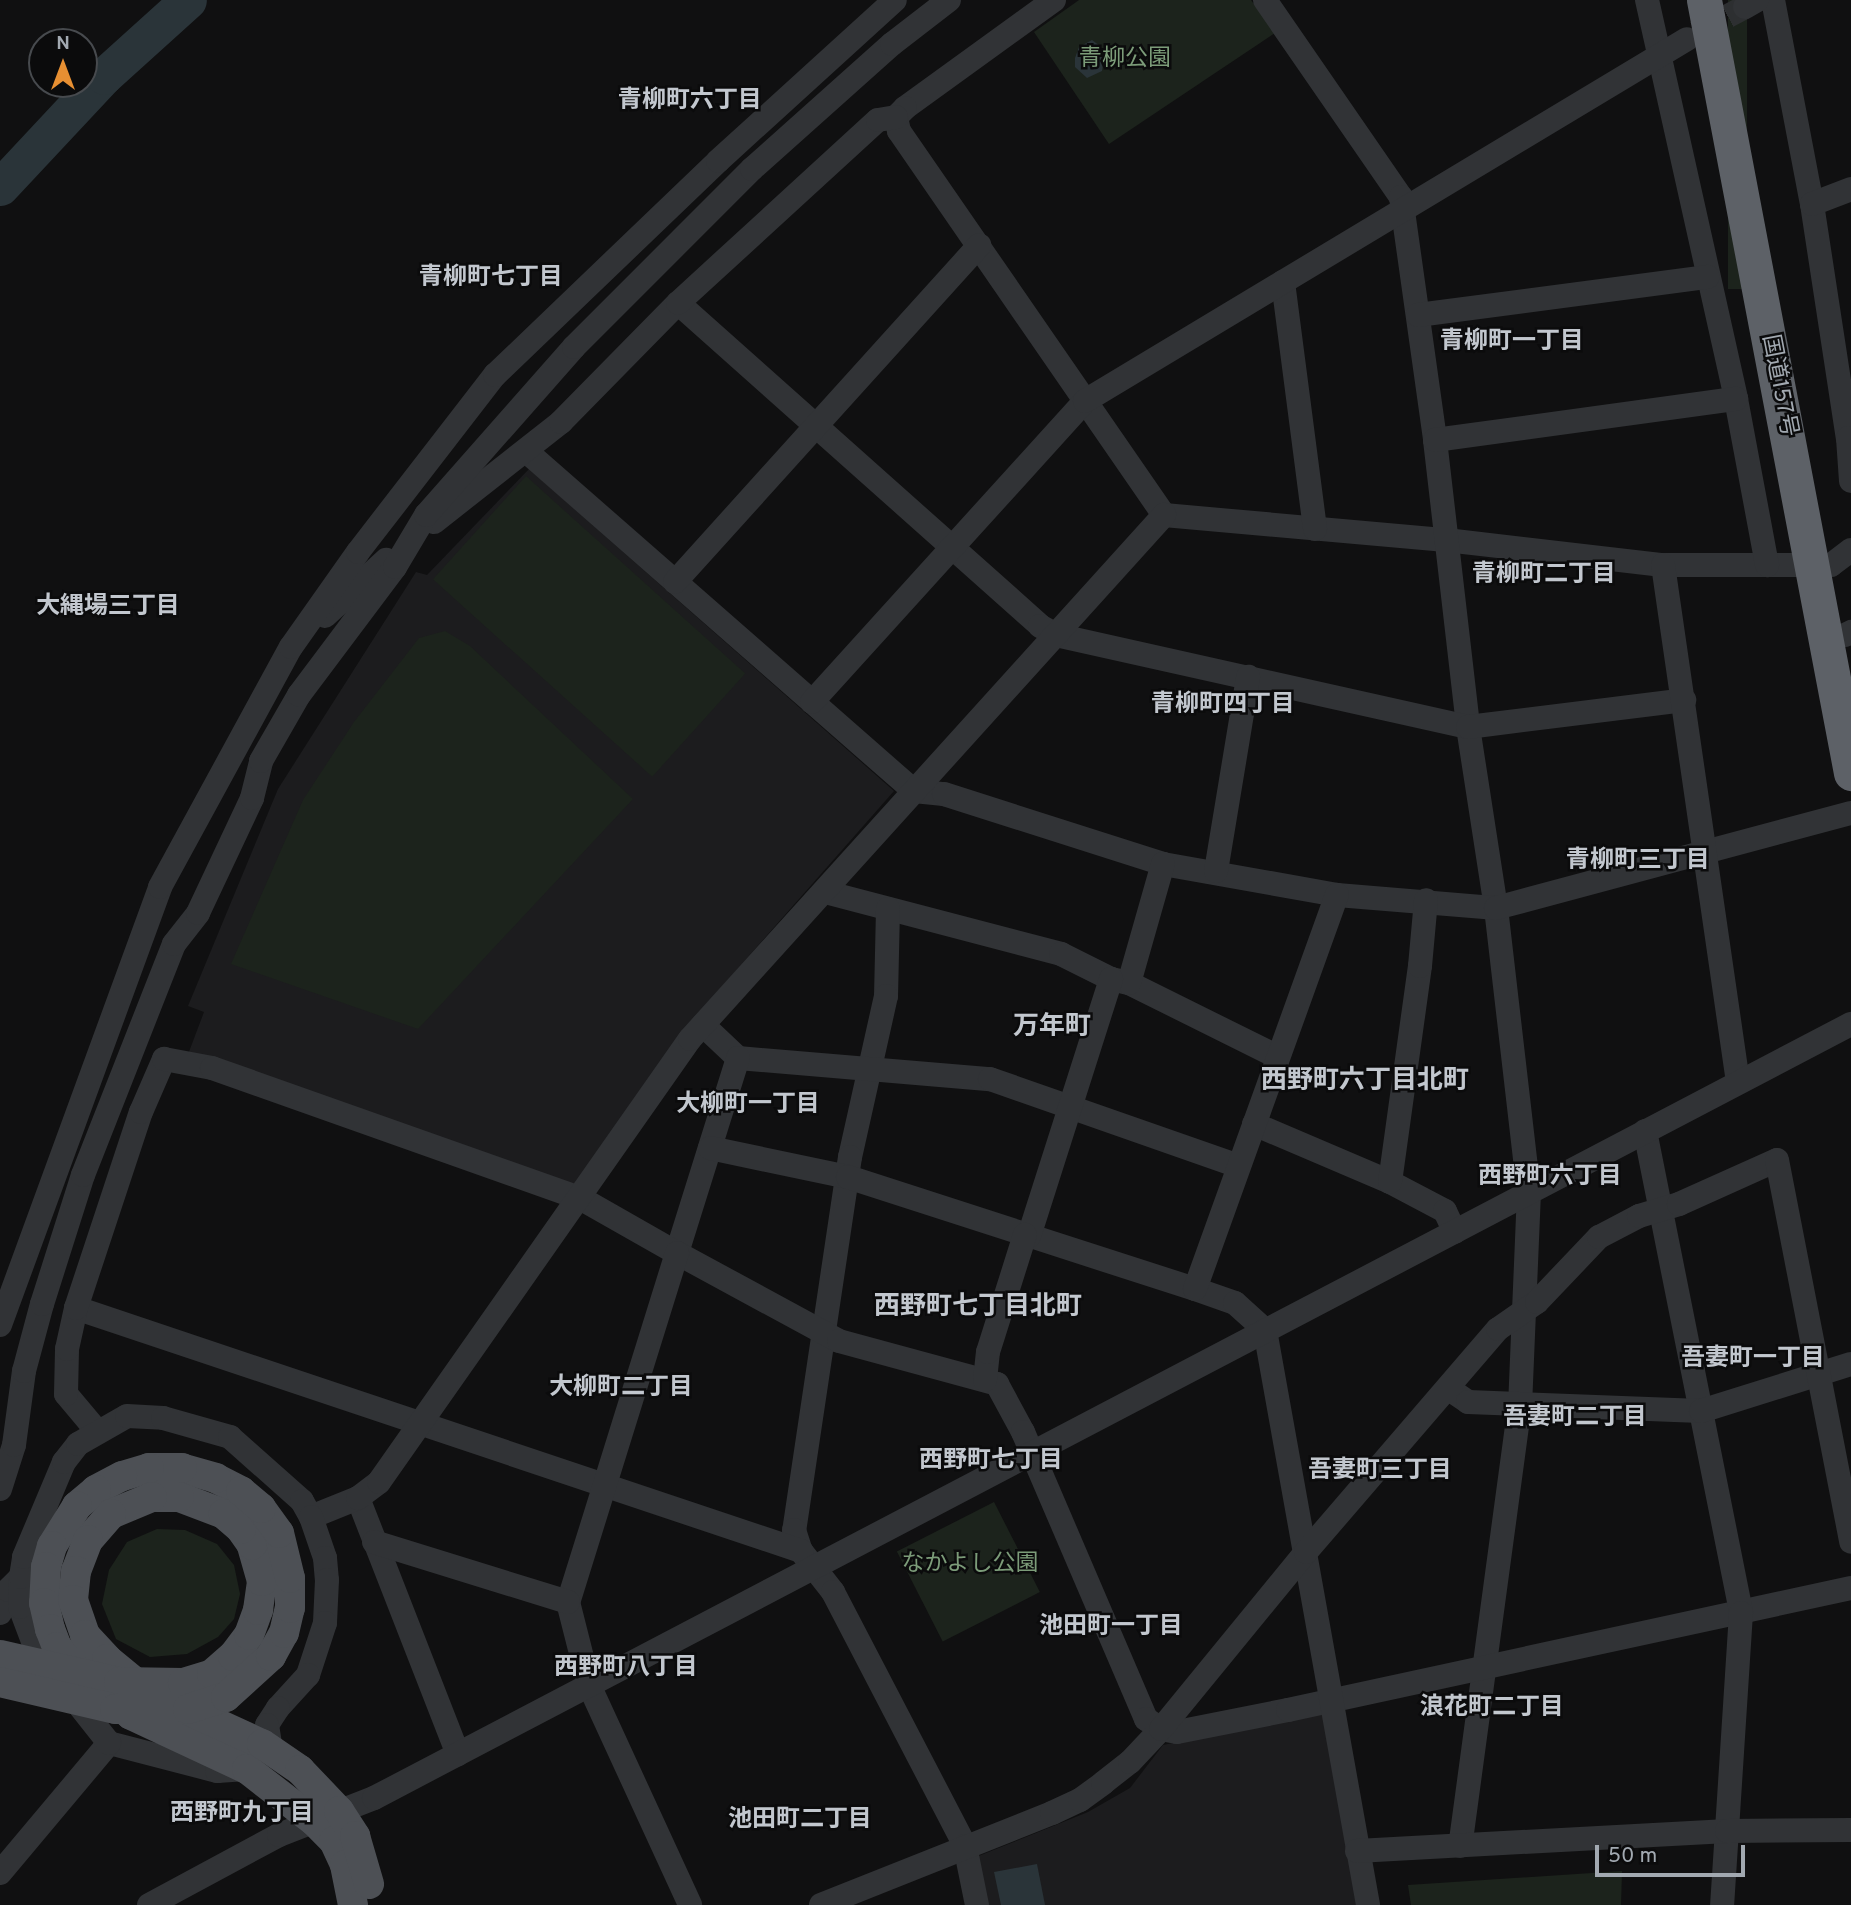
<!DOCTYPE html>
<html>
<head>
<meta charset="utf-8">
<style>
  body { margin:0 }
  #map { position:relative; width:1851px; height:1905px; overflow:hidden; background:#101011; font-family:Overpass,"Noto Sans JP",sans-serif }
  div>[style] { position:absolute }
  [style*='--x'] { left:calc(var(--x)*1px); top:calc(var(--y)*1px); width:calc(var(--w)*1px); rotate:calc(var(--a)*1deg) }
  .built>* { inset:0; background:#1c1c1e }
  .green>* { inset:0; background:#1c231c; transform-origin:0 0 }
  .water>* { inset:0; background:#2a3439 }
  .river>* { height:37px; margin:-18.5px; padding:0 18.5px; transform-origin:18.5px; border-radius:18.5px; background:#2a3439 }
  .minor-tunnel>* { height:24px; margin-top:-12px; transform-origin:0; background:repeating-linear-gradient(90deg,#2d2f31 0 24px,transparent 0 36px) }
  .minor>* { height:24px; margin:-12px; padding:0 12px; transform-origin:12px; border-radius:12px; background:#313336 }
  .major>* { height:30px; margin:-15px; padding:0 15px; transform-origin:15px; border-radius:15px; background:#4d5055 }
  .highway>* { height:35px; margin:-17.5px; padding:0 17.5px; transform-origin:17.5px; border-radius:17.5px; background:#5d6167 }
  .major-bridge>* { height:30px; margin:-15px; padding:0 15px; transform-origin:15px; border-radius:15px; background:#4d5055 }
  span { translate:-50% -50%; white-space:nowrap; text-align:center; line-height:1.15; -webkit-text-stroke:5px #0b0b0c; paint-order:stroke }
  .park-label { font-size:23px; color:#7c9c79 }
  .street-label { font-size:23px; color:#a2a9b1 }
  .neighbourhood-label { font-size:24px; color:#c2c7ce; font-weight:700 }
  .quarter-label { font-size:26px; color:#c2c7ce; font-weight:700 }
  .north { position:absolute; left:28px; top:28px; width:70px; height:70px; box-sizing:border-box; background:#0b0b0c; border:2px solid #474a4e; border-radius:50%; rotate:0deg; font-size:19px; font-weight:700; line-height:28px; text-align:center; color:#a2a9b1 }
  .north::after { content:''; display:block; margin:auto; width:24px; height:32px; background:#e78f32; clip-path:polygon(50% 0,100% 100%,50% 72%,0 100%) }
  .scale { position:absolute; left:1595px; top:1845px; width:150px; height:32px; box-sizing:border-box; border:4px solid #a2a9b1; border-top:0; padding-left:9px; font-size:21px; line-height:24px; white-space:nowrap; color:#a2a9b1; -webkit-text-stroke:5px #0b0b0c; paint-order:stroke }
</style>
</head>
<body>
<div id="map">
  <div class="built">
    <i style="clip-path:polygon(529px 469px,894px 791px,682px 1032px,578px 1184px,567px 1188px,187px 1057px,204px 1012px,188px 1006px,278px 789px,416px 572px,427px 575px)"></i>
    <i style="clip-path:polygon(1322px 1712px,1363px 1905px,985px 1905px,976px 1857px,1088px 1812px,1130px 1788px,1163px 1745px)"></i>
  </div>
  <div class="green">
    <i style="clip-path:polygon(1079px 0,1251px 0,1275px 33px,1109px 144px,1034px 32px)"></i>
    <i style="left:1728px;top:0;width:19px;height:289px"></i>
    <i style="left:526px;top:476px;width:295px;height:139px;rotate:42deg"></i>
    <i style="clip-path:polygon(445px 631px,470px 646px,633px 799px,418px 1029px,231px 964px,303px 800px,354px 722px,419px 638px)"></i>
    <i style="left:994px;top:1502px;width:101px;height:109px;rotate:63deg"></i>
    <i style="clip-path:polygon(157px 1529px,185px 1530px,217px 1544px,234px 1565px,240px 1594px,234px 1619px,218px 1637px,187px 1654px,150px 1657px,116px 1639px,102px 1604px,109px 1570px,127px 1542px)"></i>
    <i style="clip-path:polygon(1622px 1871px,1621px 1905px,1411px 1905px,1408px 1885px)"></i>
  </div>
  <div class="water">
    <i style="clip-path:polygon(1092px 40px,1100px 46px,1104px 57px,1102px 71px,1087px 78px,1075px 67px,1075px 58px,1079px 47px)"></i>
    <i style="clip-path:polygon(1037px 1864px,1045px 1905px,1001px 1905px,994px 1872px)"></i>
  </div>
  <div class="river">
    <i style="--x:0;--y:187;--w:152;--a:-46.9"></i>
    <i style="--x:104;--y:76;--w:113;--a:-42.1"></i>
  </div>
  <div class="minor-tunnel">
    <i style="--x:1696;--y:33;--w:55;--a:-28"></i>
  </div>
  <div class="minor">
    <i style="--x:1054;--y:0;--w:184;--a:144.1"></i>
    <i style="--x:905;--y:108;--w:13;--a:135"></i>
    <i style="--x:896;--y:117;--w:14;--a:78"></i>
    <i style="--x:899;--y:131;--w:467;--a:55.4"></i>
    <i style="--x:1164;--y:515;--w:283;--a:5.1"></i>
    <i style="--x:1446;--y:540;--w:218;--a:6.6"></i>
    <i style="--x:1663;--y:565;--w:168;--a:0"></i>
    <i style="--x:1831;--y:565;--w:25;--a:-37"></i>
    <i style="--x:1265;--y:0;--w:239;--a:55.4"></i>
    <i style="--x:1401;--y:197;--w:245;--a:82"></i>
    <i style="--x:1435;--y:440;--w:289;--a:83.4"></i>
    <i style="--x:1468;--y:727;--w:183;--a:81.2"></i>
    <i style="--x:1496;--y:908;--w:286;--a:83.4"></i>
    <i style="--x:1529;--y:1192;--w:212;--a:92.4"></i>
    <i style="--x:1520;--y:1404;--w:446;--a:97.7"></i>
    <i style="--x:1647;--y:0;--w:409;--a:77.4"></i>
    <i style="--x:1736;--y:399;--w:169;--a:79.4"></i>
    <i style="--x:1773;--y:0;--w:208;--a:79.2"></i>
    <i style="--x:1812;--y:204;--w:237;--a:81.3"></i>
    <i style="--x:1848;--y:438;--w:43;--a:86"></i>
    <i style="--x:1745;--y:7;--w:14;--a:-30"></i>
    <i style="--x:1812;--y:204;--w:42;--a:-21"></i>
    <i style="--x:1283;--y:282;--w:249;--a:82.6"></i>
    <i style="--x:678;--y:303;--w:485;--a:41.7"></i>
    <i style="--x:1040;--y:626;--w:18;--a:29"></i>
    <i style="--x:1056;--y:635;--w:422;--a:12.6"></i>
    <i style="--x:1468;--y:727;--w:218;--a:-7.1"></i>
    <i style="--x:1418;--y:315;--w:292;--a:-7.5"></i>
    <i style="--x:1435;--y:440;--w:304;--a:-7.8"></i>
    <i style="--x:526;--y:451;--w:516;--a:41.23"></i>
    <i style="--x:914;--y:791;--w:30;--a:6"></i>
    <i style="--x:944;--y:794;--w:230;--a:17.7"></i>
    <i style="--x:1163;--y:864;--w:177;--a:10.1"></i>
    <i style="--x:1337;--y:895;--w:160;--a:4.7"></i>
    <i style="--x:1496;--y:908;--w:367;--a:-15"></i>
    <i style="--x:434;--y:522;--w:162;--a:-38.2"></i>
    <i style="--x:561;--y:422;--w:167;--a:-45.5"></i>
    <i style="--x:678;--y:303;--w:271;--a:-42.5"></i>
    <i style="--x:878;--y:120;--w:18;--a:-9"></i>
    <i style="--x:1663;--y:565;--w:522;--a:81.75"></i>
    <i style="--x:675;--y:582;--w:454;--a:-47.9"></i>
    <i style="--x:325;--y:616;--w:83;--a:-42.6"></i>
    <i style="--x:1845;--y:635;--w:7;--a:-27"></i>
    <i style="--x:812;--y:702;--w:406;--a:-47.8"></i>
    <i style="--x:1085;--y:401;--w:702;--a:-31.02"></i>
    <i style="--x:1216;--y:871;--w:197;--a:-80.6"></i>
    <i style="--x:825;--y:892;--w:244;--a:14.7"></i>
    <i style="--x:1061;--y:954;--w:56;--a:26.6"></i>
    <i style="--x:1111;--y:979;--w:18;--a:13"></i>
    <i style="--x:1129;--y:983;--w:166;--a:26.4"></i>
    <i style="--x:888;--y:909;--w:87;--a:91.3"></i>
    <i style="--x:886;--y:996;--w:165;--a:102.6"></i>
    <i style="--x:850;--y:1157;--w:377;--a:98.5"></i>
    <i style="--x:794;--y:1530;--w:22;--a:72"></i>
    <i style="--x:801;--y:1551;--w:52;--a:52"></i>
    <i style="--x:833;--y:1592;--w:286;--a:62.5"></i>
    <i style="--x:965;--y:1846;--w:60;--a:78.5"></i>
    <i style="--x:1129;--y:983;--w:124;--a:-74.1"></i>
    <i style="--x:703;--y:1025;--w:48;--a:43.3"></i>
    <i style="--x:738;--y:1058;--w:253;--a:4.8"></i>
    <i style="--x:990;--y:1079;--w:263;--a:19.3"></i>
    <i style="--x:738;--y:1058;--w:204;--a:107.4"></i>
    <i style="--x:677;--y:1253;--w:184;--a:28.5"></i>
    <i style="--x:839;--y:1341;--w:164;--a:15.2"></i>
    <i style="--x:997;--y:1384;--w:55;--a:61.6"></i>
    <i style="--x:1023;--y:1432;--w:312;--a:66.8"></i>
    <i style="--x:1146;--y:1719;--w:18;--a:34"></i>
    <i style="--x:1161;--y:1729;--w:16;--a:11"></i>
    <i style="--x:1177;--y:1732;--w:113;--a:-11.2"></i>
    <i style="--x:1288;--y:1710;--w:576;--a:-12.23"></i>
    <i style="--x:1254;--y:1124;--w:148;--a:23.1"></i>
    <i style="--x:1390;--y:1182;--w:62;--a:27.8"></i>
    <i style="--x:1445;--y:1211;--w:23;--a:65"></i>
    <i style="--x:1645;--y:1131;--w:491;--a:78.7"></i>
    <i style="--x:1741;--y:1613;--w:293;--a:93.7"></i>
    <i style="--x:710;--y:1148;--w:141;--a:11.9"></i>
    <i style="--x:848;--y:1177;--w:365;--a:17.9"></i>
    <i style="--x:1195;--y:1289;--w:42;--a:19.3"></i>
    <i style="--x:1235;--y:1303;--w:40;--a:42"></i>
    <i style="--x:1265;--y:1330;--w:584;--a:79.84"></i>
    <i style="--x:1390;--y:1182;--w:218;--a:-82.1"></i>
    <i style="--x:1420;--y:966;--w:66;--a:-84.8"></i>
    <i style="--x:1029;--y:1236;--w:270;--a:-72.3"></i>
    <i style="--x:1195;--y:1289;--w:419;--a:-70.2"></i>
    <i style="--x:76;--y:1308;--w:765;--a:18.53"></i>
    <i style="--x:0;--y:1325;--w:466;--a:-69.9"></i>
    <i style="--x:160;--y:887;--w:273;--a:-61.4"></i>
    <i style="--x:291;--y:647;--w:116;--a:-54.8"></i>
    <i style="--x:358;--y:552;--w:224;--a:-52.3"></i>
    <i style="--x:495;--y:375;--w:309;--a:-43.8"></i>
    <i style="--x:718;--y:161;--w:239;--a:-42.3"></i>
    <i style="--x:985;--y:1380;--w:28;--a:-84"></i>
    <i style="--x:988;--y:1352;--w:123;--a:-72.5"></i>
    <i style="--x:1449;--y:1389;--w:23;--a:34"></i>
    <i style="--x:1468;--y:1402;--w:233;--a:2.2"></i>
    <i style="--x:1701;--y:1411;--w:157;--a:-17.4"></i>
    <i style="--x:97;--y:1431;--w:48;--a:-130"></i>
    <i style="--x:66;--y:1394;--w:45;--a:-88.7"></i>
    <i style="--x:67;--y:1349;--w:42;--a:-77.6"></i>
    <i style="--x:76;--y:1308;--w:206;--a:-71.7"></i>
    <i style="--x:141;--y:1112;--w:58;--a:-66.5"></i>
    <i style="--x:164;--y:1059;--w:49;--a:10.6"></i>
    <i style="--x:212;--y:1068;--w:390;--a:19.5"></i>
    <i style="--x:580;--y:1198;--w:112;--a:29.6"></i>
    <i style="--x:677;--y:1253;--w:366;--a:107.3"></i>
    <i style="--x:568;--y:1602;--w:86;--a:75.8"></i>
    <i style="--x:589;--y:1685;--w:242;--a:65.3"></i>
    <i style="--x:0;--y:1489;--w:46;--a:-72.3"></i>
    <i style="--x:14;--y:1445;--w:75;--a:-82.3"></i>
    <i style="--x:24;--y:1371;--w:69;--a:-75"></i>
    <i style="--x:42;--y:1304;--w:135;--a:-72.4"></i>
    <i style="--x:83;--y:1175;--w:248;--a:-68.5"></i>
    <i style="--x:174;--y:944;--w:39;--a:-52"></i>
    <i style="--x:198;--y:913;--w:127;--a:-64.8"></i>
    <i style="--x:252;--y:798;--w:38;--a:-76"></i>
    <i style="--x:261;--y:761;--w:76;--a:-60.1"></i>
    <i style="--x:299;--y:695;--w:160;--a:-53.1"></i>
    <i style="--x:395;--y:567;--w:61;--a:-59.2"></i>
    <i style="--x:426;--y:515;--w:224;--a:-48.6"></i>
    <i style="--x:574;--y:347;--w:252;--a:-45"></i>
    <i style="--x:752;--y:169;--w:188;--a:-41.8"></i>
    <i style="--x:892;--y:44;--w:72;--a:-37.7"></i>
    <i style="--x:358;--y:1498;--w:275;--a:68.7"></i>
    <i style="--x:311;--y:1517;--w:51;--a:-22"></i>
    <i style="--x:358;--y:1498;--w:26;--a:-37"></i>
    <i style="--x:379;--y:1482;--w:541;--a:-54.93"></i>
    <i style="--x:690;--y:1039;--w:707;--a:-47.87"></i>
    <i style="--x:374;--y:1542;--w:203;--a:17.2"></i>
    <i style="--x:0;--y:1613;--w:24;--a:-71"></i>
    <i style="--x:8;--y:1590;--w:17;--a:-45"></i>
    <i style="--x:109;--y:1743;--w:112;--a:14.5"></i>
    <i style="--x:217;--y:1771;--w:30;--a:-4"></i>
    <i style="--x:1357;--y:1851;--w:371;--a:-3.1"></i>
    <i style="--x:1727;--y:1831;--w:124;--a:-0.5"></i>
    <i style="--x:0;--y:1873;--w:170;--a:-50"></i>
    <i style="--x:109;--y:1743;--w:116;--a:-128.4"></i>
    <i style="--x:37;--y:1652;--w:48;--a:-110.7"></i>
    <i style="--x:20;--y:1607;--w:30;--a:-88"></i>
    <i style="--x:21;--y:1577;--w:20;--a:-81"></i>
    <i style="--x:24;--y:1557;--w:103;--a:-67.2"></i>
    <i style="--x:64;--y:1462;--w:23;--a:-52"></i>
    <i style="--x:78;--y:1444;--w:56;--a:-29.7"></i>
    <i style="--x:127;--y:1416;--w:36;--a:3"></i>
    <i style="--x:163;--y:1418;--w:70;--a:15.8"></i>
    <i style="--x:230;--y:1437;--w:96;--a:41.6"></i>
    <i style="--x:302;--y:1501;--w:18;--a:61"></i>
    <i style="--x:311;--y:1517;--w:43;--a:71.1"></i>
    <i style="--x:325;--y:1558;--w:22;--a:85"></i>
    <i style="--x:327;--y:1580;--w:43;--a:92.7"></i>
    <i style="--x:325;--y:1623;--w:55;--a:108.1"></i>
    <i style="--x:308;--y:1675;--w:45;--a:132.3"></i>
    <i style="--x:278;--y:1708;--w:20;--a:123"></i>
    <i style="--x:267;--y:1725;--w:26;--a:81"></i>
    <i style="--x:149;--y:1905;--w:148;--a:-28.3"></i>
    <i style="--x:279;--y:1835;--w:102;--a:-21.3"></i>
    <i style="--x:374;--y:1798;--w:1668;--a:-27.66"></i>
    <i style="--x:821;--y:1905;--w:249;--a:-21.7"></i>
    <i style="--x:1052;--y:1813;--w:31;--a:-25"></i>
    <i style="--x:1080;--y:1800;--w:29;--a:-36"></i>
    <i style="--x:1103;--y:1783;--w:34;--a:-38"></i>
    <i style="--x:1130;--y:1762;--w:45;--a:-46.8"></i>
    <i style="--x:1161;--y:1729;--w:229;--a:-50.7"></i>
    <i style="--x:1306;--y:1552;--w:294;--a:-49.3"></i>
    <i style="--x:1498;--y:1329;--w:47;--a:-34.7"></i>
    <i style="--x:1537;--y:1302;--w:90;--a:-46.4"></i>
    <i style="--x:1599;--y:1237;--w:45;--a:-27.7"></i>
    <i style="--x:1639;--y:1216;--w:42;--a:-16.7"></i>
    <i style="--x:1679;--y:1204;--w:107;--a:-24.2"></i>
    <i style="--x:1777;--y:1160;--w:389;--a:79"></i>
  </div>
  <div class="major">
    <i style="--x:241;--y:1491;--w:28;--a:-153"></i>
    <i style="--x:216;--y:1478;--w:35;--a:-164"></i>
    <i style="--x:182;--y:1468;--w:33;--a:180"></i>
    <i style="--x:149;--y:1468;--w:28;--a:163"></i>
    <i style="--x:122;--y:1476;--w:30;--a:152"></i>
    <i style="--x:96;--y:1490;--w:25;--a:140"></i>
    <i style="--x:77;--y:1506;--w:47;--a:122"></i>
    <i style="--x:52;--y:1546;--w:22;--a:106"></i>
    <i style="--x:46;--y:1567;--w:36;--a:93"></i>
    <i style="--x:44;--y:1603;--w:27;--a:77"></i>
    <i style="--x:50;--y:1629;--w:19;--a:69"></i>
    <i style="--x:57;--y:1647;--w:45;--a:46.8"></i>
    <i style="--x:88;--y:1680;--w:55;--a:39.1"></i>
    <i style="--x:131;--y:1715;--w:128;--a:25"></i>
    <i style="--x:247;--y:1769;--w:85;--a:37.8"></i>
    <i style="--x:314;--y:1821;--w:28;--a:45"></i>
    <i style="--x:334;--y:1841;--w:26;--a:65"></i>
    <i style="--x:345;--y:1865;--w:41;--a:78.7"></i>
    <i style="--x:224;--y:1514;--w:48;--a:-159.3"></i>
    <i style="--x:179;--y:1497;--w:27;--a:180"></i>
    <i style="--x:152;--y:1497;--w:44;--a:157.5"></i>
    <i style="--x:111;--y:1514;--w:35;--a:131"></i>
    <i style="--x:88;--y:1540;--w:33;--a:111"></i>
    <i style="--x:76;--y:1571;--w:29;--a:96"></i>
    <i style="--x:73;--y:1600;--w:37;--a:71"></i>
    <i style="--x:85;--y:1635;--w:33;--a:47"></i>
    <i style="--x:107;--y:1659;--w:50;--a:39.4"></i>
    <i style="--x:146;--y:1691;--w:128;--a:24.6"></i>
    <i style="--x:262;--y:1744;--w:46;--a:34.4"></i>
    <i style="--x:300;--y:1770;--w:57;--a:46.4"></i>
    <i style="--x:339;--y:1811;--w:30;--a:57"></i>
    <i style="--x:355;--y:1836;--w:50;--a:73.7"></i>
  </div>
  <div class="highway">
    <i style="--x:1704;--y:0;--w:787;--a:79.23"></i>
  </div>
  <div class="major-bridge">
    <i style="--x:0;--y:1655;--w:122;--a:12.8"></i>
    <i style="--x:119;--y:1682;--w:64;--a:0.9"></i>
    <i style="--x:183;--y:1683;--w:30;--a:-17"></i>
    <i style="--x:212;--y:1674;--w:28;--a:-41"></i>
    <i style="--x:233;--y:1656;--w:26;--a:-53"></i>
    <i style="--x:249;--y:1635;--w:27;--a:-70"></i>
    <i style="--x:258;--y:1610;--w:29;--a:-82"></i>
    <i style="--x:262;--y:1581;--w:37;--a:-106"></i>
    <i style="--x:252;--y:1545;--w:19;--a:-125"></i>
    <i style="--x:241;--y:1529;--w:23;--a:-139"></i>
    <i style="--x:0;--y:1682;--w:118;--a:13.2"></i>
    <i style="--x:115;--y:1709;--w:73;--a:0"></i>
    <i style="--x:188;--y:1709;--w:40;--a:-18"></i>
    <i style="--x:226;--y:1697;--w:61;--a:-42.3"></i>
    <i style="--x:271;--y:1656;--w:26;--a:-61"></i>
    <i style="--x:284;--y:1633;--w:26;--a:-77"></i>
    <i style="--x:290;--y:1608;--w:30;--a:-90"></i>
    <i style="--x:290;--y:1578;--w:46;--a:-103.7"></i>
    <i style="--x:279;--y:1533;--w:31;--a:-126"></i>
    <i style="--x:261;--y:1508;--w:26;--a:-140"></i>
  </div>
  <div class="park-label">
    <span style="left:1125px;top:60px">青柳公園</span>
    <span style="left:970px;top:1565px">なかよし公園</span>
  </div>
  <div class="street-label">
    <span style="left:1778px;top:386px;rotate:79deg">国道157号</span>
  </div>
  <div class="neighbourhood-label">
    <span style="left:690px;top:102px">青柳町六丁目</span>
    <span style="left:491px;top:279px">青柳町七丁目</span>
    <span style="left:1512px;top:343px">青柳町一丁目</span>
    <span style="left:1544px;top:576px">青柳町二丁目</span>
    <span style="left:108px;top:608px">大縄場三丁目</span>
    <span style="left:1223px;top:706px">青柳町四丁目</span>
    <span style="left:1638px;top:862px">青柳町三丁目</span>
    <span style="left:748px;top:1106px">大柳町一丁目</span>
    <span style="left:1550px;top:1178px">西野町六丁目</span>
    <span style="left:1753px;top:1360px">吾妻町一丁目</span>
    <span style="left:621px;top:1389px">大柳町二丁目</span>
    <span style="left:1575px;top:1419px">吾妻町二丁目</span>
    <span style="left:991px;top:1462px">西野町七丁目</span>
    <span style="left:1380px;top:1472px">吾妻町三丁目</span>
    <span style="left:1111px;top:1628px">池田町一丁目</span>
    <span style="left:626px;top:1669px">西野町八丁目</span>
    <span style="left:1492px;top:1709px">浪花町二丁目</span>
    <span style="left:242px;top:1815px">西野町九丁目</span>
    <span style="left:800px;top:1821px">池田町二丁目</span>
  </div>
  <div class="quarter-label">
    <span style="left:1052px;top:1028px">万年町</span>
    <span style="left:1365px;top:1082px">西野町六丁目北町</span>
    <span style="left:978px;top:1308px">西野町七丁目北町</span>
  </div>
  <div class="north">N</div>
  <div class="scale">50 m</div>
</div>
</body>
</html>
